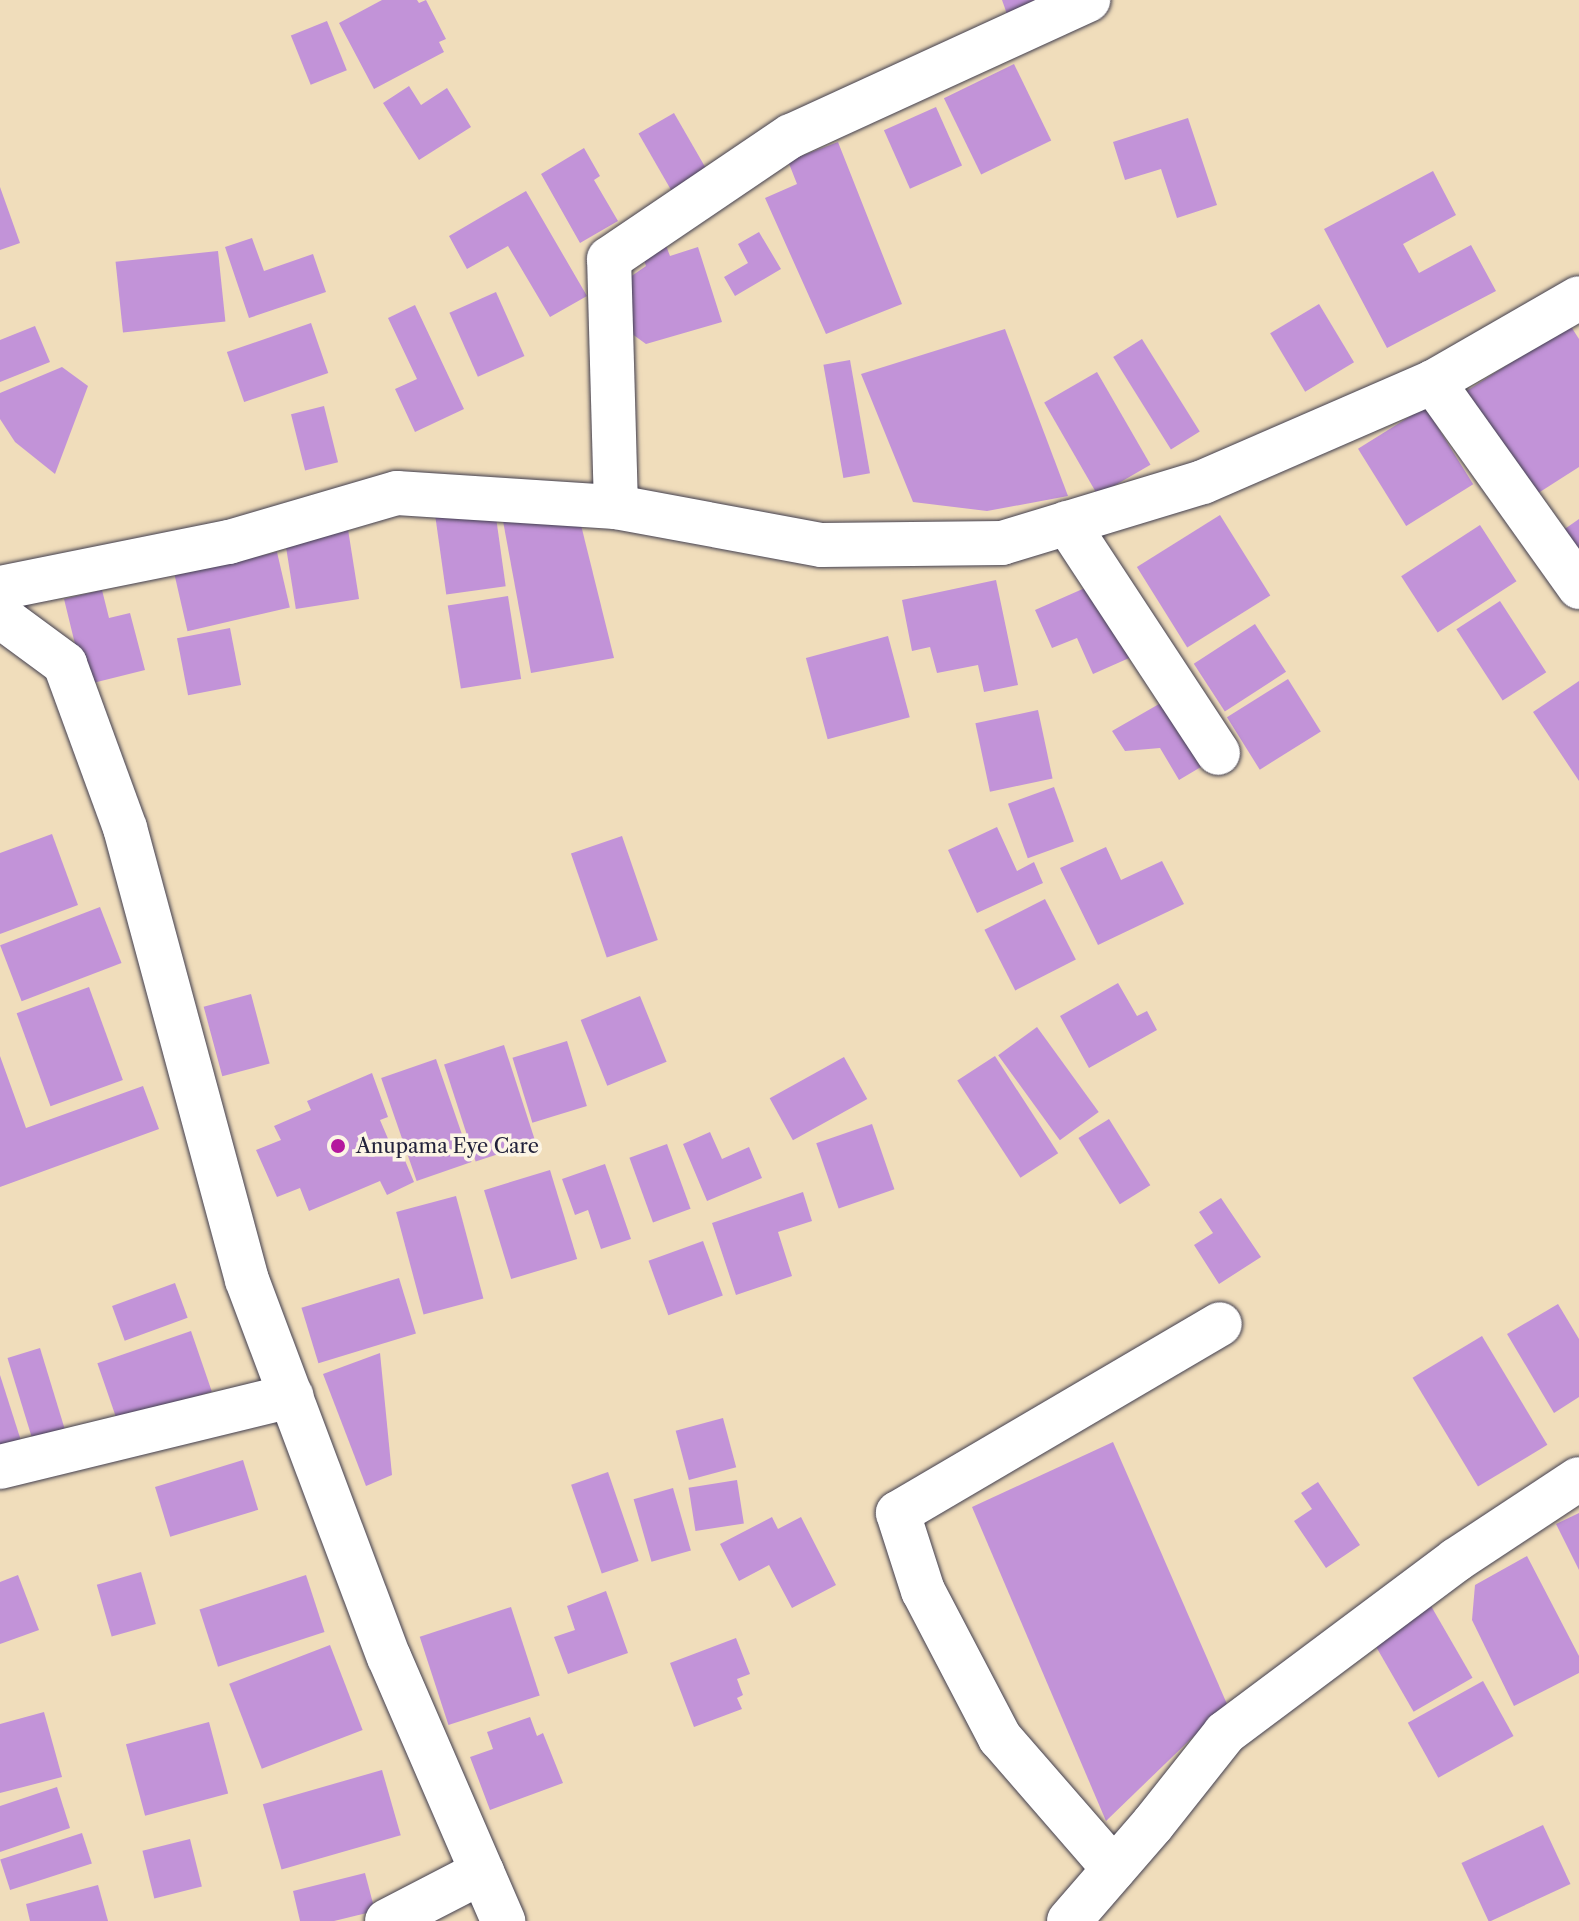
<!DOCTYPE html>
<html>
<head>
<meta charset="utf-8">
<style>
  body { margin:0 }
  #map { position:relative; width:1579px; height:1921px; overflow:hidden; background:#f0ddbb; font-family:"Libre Caslon Text",serif }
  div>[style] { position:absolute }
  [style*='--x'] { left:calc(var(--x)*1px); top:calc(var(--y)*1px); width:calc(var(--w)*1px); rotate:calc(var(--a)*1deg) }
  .building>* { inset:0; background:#c293d8; transform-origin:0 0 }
  .roads { filter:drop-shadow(0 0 2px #413e4e) drop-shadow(0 0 2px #413e4e) }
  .minor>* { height:44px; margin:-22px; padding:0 22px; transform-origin:22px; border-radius:22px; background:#fff }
  .dots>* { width:22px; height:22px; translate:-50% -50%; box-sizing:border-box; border:4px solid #fcf5e5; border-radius:50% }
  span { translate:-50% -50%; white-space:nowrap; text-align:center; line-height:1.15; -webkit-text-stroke:7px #fcf5e5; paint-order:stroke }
  .poi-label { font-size:20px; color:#22223b }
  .left { translate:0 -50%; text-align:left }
</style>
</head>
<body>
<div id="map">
  <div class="building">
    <i style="clip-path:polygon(382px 0,417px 0,419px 3px,426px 0,446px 39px,439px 42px,444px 52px,374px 89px,339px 23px)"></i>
    <i style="clip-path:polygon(1002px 0,1050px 0,1008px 17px)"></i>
    <i style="left:327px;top:21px;width:53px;height:39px;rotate:68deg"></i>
    <i style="left:1014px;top:64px;width:85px;height:78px;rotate:64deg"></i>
    <i style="clip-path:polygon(409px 86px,421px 105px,447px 88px,471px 127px,419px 160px,383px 103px)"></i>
    <i style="left:936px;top:107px;width:64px;height:57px;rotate:66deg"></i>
    <i style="left:674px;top:113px;width:81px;height:41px;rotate:60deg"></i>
    <i style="clip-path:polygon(1188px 118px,1217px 205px,1177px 218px,1161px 169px,1125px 180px,1113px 142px)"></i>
    <i style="clip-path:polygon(838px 142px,902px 304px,826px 334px,765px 198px,797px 184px,788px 161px)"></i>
    <i style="clip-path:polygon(584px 148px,600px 176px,594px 180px,618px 221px,580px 243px,541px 174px)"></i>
    <i style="clip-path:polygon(1433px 171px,1456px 215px,1403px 244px,1419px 273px,1471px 245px,1496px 291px,1387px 348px,1324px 229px)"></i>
    <i style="clip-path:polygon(0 187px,20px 243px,0 250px)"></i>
    <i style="clip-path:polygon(526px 191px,587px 296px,550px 317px,508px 246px,467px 269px,449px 236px)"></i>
    <i style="clip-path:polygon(759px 232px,781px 269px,735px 296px,724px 277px,748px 263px,738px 244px)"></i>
    <i style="clip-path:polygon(252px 238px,264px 271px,313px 254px,326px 292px,249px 318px,225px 247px)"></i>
    <i style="clip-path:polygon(665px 243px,670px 256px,698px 247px,722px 322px,646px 344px,621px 326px,623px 282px,646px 266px,641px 251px)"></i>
    <i style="left:218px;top:251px;width:71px;height:103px;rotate:84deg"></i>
    <i style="left:496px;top:292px;width:70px;height:51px;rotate:66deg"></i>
    <i style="left:1319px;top:304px;width:68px;height:57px;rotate:59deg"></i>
    <i style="clip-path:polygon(415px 305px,464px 409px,415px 432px,395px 389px,417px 379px,388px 318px)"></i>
    <i style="left:311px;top:323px;width:53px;height:89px;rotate:71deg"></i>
    <i style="clip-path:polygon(1570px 325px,1579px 339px,1579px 467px,1532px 497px,1465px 392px)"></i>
    <i style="clip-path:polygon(35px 326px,50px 362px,0 382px,0 340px)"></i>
    <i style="clip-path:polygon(1005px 329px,1068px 496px,987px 511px,913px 502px,861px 374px)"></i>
    <i style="left:1142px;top:339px;width:109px;height:34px;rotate:58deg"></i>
    <i style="left:850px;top:360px;width:115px;height:27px;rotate:80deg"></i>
    <i style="clip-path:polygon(62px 367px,88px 386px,55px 474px,15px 442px,0 419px,0 393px)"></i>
    <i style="left:1097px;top:372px;width:107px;height:61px;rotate:60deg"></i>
    <i style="left:324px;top:406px;width:58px;height:34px;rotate:76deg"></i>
    <i style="left:1425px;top:407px;width:91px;height:79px;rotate:58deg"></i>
    <i style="left:494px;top:503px;width:84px;height:60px;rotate:82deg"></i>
    <i style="left:1220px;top:515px;width:95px;height:98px;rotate:58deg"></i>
    <i style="clip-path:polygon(1579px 519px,1579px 562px,1559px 533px)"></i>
    <i style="clip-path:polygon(503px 521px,580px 521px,614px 658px,531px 673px)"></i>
    <i style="left:347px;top:523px;width:77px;height:64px;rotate:81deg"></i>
    <i style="left:1480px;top:525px;width:67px;height:94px;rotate:57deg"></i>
    <i style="left:277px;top:552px;width:57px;height:105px;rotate:77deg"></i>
    <i style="clip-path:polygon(996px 580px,1018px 685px,984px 692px,978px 665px,937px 673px,930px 647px,912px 651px,902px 600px)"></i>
    <i style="clip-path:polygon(1103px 580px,1136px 655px,1093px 674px,1077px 638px,1052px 648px,1035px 610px)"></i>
    <i style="clip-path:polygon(102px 590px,109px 618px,130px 613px,145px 670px,85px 685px,64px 599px)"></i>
    <i style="left:508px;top:596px;width:84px;height:61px;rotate:81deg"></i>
    <i style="left:1500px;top:601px;width:85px;height:52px;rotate:57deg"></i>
    <i style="left:1255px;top:624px;width:57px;height:73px;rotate:57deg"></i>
    <i style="left:230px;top:628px;width:58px;height:54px;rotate:79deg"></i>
    <i style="left:888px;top:636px;width:84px;height:85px;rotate:75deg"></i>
    <i style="left:1288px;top:679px;width:62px;height:72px;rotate:58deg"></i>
    <i style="clip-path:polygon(1579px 681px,1579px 781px,1533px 712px)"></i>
    <i style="clip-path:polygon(1173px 696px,1211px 761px,1179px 780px,1160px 748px,1125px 751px,1112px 731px)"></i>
    <i style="left:1038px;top:710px;width:70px;height:64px;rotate:78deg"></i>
    <i style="left:1054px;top:787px;width:58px;height:49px;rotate:70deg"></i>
    <i style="clip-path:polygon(997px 827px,1017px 871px,1034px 862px,1043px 883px,977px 913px,948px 850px)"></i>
    <i style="clip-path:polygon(52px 834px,78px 905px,0 934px,0 853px)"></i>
    <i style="left:622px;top:836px;width:110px;height:54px;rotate:71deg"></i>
    <i style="clip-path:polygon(1106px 847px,1121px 880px,1162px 861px,1184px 904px,1098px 945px,1060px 868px)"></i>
    <i style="left:1045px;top:899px;width:68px;height:68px;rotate:63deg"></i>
    <i style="left:100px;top:907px;width:60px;height:107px;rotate:69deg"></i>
    <i style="clip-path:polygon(1118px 983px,1137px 1016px,1147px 1011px,1157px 1030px,1089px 1068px,1060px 1016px)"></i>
    <i style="left:89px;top:987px;width:99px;height:77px;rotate:70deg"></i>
    <i style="left:251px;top:994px;width:72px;height:49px;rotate:75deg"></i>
    <i style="left:640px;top:996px;width:71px;height:64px;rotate:68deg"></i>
    <i style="left:1037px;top:1027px;width:105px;height:48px;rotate:54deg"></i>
    <i style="left:567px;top:1041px;width:68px;height:57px;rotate:73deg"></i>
    <i style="left:504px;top:1045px;width:102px;height:63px;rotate:72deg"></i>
    <i style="clip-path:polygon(0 1056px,26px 1128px,143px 1086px,159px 1129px,0 1187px)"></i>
    <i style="left:995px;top:1056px;width:116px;height:45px;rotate:57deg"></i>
    <i style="left:844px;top:1057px;width:48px;height:85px;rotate:61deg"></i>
    <i style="left:436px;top:1059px;width:109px;height:58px;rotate:71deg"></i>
    <i style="clip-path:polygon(372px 1073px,388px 1117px,380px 1120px,389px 1141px,396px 1139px,414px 1182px,387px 1195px,380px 1181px,309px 1211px,300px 1188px,277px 1197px,256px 1150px,281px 1140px,274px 1126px,311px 1110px,307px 1101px)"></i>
    <i style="left:1109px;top:1119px;width:78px;height:36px;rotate:58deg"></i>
    <i style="left:872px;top:1124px;width:69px;height:59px;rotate:71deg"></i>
    <i style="clip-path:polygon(710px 1132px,722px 1159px,749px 1147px,762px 1178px,707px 1201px,683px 1144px)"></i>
    <i style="left:667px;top:1144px;width:69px;height:40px;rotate:70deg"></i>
    <i style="clip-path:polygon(605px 1164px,631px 1239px,601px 1249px,588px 1210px,575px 1215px,562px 1179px)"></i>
    <i style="left:550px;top:1170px;width:93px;height:69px;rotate:73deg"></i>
    <i style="clip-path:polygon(803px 1192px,812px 1221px,778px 1232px,792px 1276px,736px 1295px,712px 1223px)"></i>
    <i style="left:456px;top:1196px;width:106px;height:62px;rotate:75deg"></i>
    <i style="clip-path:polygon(1221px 1198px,1261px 1257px,1219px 1284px,1194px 1245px,1213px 1233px,1199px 1212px)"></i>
    <i style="left:703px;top:1241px;width:58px;height:58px;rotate:70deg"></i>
    <i style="left:399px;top:1278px;width:58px;height:102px;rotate:73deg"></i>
    <i style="left:175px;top:1283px;width:37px;height:67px;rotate:70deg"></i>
    <i style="clip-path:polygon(1558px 1304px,1579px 1339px,1579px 1397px,1554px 1413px,1507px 1334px)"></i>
    <i style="left:191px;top:1331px;width:64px;height:99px;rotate:71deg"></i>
    <i style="left:1482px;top:1336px;width:127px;height:81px;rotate:59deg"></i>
    <i style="left:40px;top:1348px;width:88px;height:34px;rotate:73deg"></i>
    <i style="clip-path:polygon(380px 1353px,392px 1475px,366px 1486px,323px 1374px)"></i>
    <i style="clip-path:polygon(0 1375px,23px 1447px,0 1454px)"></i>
    <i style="left:723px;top:1418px;width:51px;height:49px;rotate:75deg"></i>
    <i style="clip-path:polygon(1113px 1442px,1227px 1704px,1106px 1821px,972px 1507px)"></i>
    <i style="left:243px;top:1460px;width:52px;height:92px;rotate:73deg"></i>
    <i style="left:608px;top:1472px;width:94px;height:39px;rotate:71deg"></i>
    <i style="left:737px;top:1480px;width:44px;height:49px;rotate:81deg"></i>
    <i style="clip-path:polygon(1318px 1482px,1360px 1545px,1326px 1568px,1294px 1521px,1312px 1509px,1301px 1493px)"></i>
    <i style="left:673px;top:1488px;width:65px;height:41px;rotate:74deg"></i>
    <i style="clip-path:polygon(1579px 1513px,1579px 1570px,1556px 1524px)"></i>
    <i style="clip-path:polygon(772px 1517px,778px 1529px,801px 1517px,836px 1585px,792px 1608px,769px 1565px,739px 1581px,720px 1544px)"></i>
    <i style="clip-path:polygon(1527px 1556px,1579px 1656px,1579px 1673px,1514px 1706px,1472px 1620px,1475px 1585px)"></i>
    <i style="left:141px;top:1572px;width:54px;height:46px;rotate:74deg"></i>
    <i style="clip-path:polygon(18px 1575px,39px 1630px,0 1644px,0 1582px)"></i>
    <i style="left:306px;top:1575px;width:60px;height:112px;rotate:72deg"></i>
    <i style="clip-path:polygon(606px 1591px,628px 1653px,568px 1674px,554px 1637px,575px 1630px,567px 1606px)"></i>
    <i style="left:1427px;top:1599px;width:91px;height:68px;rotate:60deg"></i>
    <i style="left:511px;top:1607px;width:93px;height:96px;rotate:72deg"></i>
    <i style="clip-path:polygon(736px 1638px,750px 1674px,737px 1679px,743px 1695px,737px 1698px,742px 1709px,694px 1727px,670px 1663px)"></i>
    <i style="left:330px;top:1645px;width:91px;height:108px;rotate:69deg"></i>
    <i style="left:1483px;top:1681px;width:63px;height:86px;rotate:61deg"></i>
    <i style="clip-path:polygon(44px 1712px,62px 1777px,0 1793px,0 1724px)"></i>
    <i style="clip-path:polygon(530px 1717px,537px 1736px,543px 1733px,563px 1783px,490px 1810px,470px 1757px,493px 1749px,487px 1732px)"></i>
    <i style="left:209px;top:1722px;width:74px;height:86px;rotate:75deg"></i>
    <i style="left:382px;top:1770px;width:68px;height:124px;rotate:74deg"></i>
    <i style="clip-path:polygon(57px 1787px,70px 1828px,0 1852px,0 1806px)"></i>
    <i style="left:1543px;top:1825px;width:65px;height:90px;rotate:65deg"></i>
    <i style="left:82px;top:1833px;width:32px;height:86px;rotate:72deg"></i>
    <i style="left:190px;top:1839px;width:49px;height:49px;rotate:76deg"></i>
    <i style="clip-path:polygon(365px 1873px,375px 1911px,334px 1921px,300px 1921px,293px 1891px)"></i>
    <i style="clip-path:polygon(98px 1885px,108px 1921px,30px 1921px,26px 1904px)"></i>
  </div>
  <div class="roads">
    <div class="minor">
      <i style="--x:1433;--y:382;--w:252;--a:54.5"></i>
      <i style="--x:616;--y:507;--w:248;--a:-91.6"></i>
      <i style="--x:609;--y:259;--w:220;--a:-34.1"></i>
      <i style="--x:791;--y:136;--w:327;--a:-24.6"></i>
      <i style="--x:1067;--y:523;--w:275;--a:56.7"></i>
      <i style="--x:0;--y:588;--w:234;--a:-11.4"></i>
      <i style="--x:229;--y:542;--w:175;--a:-16.3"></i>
      <i style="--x:397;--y:493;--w:219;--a:3.7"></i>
      <i style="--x:616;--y:507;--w:209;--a:10.5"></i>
      <i style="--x:822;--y:545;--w:180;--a:-0.6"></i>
      <i style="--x:1002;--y:543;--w:210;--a:-16.9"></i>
      <i style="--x:1203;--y:482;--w:251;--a:-23.5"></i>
      <i style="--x:1433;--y:382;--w:168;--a:-29.9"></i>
      <i style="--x:0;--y:616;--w:81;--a:36.4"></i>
      <i style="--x:65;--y:664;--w:175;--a:69.9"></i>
      <i style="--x:125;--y:828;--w:468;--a:74.9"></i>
      <i style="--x:247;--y:1280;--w:403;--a:69.4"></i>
      <i style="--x:389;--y:1657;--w:288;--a:66.6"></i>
      <i style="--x:0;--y:1467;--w:300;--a:-13.7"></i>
      <i style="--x:1114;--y:1869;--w:174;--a:-131"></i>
      <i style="--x:1000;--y:1738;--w:166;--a:-117.6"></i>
      <i style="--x:923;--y:1591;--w:82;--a:-107.8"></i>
      <i style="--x:898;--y:1513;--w:373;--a:-30.4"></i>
      <i style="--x:387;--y:1921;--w:107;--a:-27.3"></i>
      <i style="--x:1069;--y:1921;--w:128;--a:-49.1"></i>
      <i style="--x:1153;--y:1824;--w:116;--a:-51.6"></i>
      <i style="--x:1225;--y:1733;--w:289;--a:-36.8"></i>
      <i style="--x:1456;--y:1560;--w:147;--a:-33.4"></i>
    </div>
  </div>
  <div class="dots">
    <i style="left:338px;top:1146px;background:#b5179e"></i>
  </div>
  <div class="poi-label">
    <span class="left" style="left:356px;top:1146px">Anupama Eye Care</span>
  </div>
</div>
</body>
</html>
